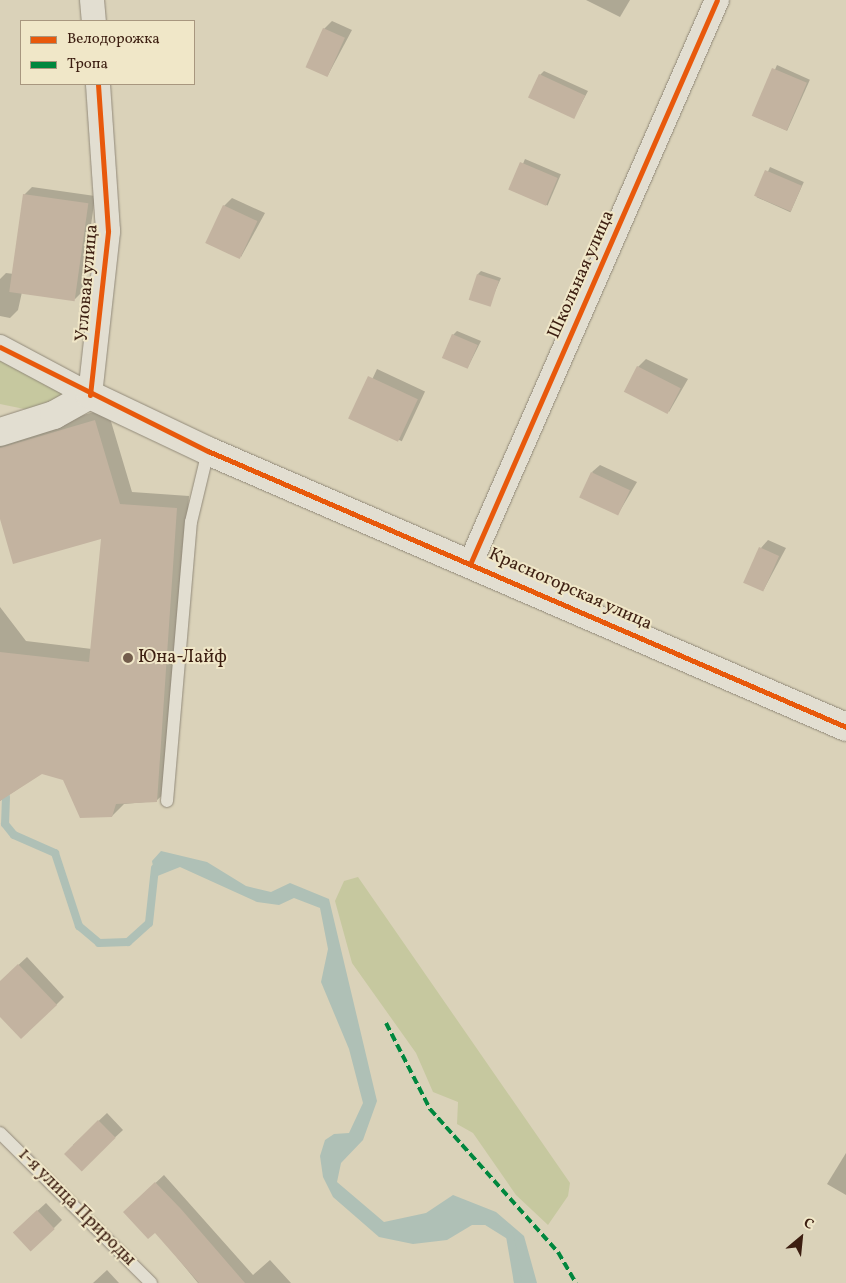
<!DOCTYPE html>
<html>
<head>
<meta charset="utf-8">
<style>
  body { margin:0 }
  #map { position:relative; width:846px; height:1283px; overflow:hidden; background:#dad2b9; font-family:Vollkorn,serif }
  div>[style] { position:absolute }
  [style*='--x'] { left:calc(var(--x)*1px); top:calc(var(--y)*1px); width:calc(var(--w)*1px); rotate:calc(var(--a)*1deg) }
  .green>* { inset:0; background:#c6c89f }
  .water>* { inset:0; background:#afc0b6 }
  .shadow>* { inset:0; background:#0003; transform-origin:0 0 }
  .stream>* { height:8px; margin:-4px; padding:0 4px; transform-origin:4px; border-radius:4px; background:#afc0b6 }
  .building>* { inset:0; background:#c3b3a0; transform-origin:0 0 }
  .roads { filter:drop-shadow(0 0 1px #928a7a) drop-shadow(0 0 1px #928a7a) }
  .lane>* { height:12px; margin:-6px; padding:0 6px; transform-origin:6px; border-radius:6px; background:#e2ded1 }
  .street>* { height:24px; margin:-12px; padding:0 12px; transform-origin:12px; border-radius:12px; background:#e2ded1 }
  .secondary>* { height:28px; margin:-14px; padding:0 14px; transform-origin:14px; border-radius:14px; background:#e2ded1 }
  .quiet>* { height:4px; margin-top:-2px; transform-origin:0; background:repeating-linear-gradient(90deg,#00873e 0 8px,transparent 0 12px) }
  .cycleway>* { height:5px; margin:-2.5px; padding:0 2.5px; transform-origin:2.5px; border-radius:2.5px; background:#e8590c }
  .dots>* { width:14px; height:14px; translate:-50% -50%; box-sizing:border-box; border:2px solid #f0e7c8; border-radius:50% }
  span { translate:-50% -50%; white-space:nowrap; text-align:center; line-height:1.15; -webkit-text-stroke:4px #f0e7c8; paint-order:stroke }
  .street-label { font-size:18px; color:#3c1e11 }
  .poi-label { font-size:18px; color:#3c1e11 }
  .left { translate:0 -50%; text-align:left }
  .legend { position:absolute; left:20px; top:20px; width:175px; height:65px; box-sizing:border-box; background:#f0e7c8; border:1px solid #a8977f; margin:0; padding:6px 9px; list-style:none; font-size:15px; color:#3c1e11 }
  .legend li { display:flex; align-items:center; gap:10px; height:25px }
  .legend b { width:25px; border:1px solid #a8977f }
  .north { position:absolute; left:776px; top:1213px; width:50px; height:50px; -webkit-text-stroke:4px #f0e7c8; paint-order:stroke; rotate:28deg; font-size:14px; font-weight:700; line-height:20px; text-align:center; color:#3c1e11 }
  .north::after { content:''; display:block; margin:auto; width:18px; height:22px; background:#3c1e11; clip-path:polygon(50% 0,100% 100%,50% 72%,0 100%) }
</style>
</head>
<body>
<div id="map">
  <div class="green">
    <i style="clip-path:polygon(0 356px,73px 394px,39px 412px,0 404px)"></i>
    <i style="clip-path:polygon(358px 877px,570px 1183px,568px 1196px,548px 1225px,516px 1195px,473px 1133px,457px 1124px,458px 1102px,433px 1092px,416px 1053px,352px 963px,335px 901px,344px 881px)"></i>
  </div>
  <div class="water">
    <i style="clip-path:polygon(161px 851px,207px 862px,246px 886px,271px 892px,290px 883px,329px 899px,377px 1101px,363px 1140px,341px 1163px,337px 1182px,384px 1222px,426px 1213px,453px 1195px,496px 1212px,524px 1236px,537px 1283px,514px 1283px,510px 1236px,493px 1225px,472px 1225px,447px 1240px,413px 1244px,379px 1237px,333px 1197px,323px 1177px,320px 1156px,325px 1140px,334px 1134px,349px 1133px,363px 1103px,349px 1049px,321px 982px,328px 949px,320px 908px,294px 898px,279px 905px,257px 902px,180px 867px,155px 877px,152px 861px)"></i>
  </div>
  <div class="shadow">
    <i style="clip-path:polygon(586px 0,630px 0,620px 17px)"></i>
    <i style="clip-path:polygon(332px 21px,352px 30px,328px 75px,324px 29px)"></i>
    <i style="left:777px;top:65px;width:36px;height:56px;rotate:24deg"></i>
    <i style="clip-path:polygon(544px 71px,588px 91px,574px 117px,540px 75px)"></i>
    <i style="left:525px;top:159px;width:39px;height:34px;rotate:23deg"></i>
    <i style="left:770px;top:167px;width:37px;height:33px;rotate:24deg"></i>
    <i style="clip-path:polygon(32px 187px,95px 196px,82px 292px,75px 299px,22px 292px,18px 310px,10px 318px,0 316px,0 279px,6px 273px,14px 274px,24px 195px)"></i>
    <i style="clip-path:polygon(232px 198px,265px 213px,241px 257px,224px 206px)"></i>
    <i style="clip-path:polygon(481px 271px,501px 278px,489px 305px,478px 274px)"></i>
    <i style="clip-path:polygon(457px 331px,481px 341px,468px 367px,453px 335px)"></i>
    <i style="clip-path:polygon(646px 359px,688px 379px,669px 412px,638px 367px)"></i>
    <i style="left:377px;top:369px;width:53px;height:55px;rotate:25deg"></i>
    <i style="clip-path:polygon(107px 408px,132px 492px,189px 496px,169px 789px,156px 801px,124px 804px,112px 816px,64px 779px,41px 773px,0 801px,0 607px,26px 641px,92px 649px,102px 537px,0 518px,0 440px)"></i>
    <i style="clip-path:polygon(600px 465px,637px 482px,618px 514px,592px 472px)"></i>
    <i style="clip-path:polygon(768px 540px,786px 548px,764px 589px,761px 548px)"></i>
    <i style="clip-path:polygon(27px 957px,64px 997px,56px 1005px,0 1015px,0 982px)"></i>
    <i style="clip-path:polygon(107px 1113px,123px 1130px,81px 1169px,73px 1145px)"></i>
    <i style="clip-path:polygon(846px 1153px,846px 1195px,827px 1184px)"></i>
    <i style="clip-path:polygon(164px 1175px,253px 1275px,270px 1260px,291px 1283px,198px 1283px,133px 1204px)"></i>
    <i style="clip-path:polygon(46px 1203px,62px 1220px,54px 1228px,23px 1224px)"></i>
    <i style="clip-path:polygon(107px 1270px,119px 1283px,93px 1283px)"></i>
  </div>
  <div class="stream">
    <i style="--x:6;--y:797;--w:27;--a:92"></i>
    <i style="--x:5;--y:824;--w:14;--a:51"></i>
    <i style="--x:14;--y:835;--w:45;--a:23.7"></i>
    <i style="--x:55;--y:853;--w:77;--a:71.8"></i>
    <i style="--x:79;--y:926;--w:26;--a:40"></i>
    <i style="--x:99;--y:943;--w:29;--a:-2"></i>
    <i style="--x:128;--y:942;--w:28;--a:-42"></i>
    <i style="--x:149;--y:923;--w:55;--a:-83.8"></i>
    <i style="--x:488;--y:1222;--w:26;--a:32"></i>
    <i style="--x:510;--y:1236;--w:48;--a:80.3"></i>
  </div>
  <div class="building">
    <i style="left:323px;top:28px;width:24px;height:43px;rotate:24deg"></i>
    <i style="left:772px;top:68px;width:38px;height:52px;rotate:23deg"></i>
    <i style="left:539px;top:74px;width:51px;height:26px;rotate:25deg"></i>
    <i style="left:520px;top:162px;width:41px;height:30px;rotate:23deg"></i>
    <i style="left:765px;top:170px;width:40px;height:28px;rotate:23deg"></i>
    <i style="left:23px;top:194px;width:66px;height:99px;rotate:8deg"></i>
    <i style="left:223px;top:205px;width:38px;height:42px;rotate:25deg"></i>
    <i style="left:477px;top:274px;width:23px;height:27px;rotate:18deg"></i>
    <i style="left:452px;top:334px;width:28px;height:26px;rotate:23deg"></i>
    <i style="left:637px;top:366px;width:49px;height:29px;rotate:27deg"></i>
    <i style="left:368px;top:376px;width:55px;height:47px;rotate:25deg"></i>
    <i style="clip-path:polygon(95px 420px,120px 504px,177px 508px,157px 802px,116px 804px,112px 817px,80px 818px,63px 780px,42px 774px,0 801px,0 652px,89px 662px,101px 539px,13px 564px,0 519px,0 448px)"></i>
    <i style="left:591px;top:472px;width:43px;height:28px;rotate:25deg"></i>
    <i style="left:759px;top:547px;width:22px;height:39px;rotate:24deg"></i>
    <i style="clip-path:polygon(18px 964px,57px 1005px,21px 1039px,0 1017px,0 981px)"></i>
    <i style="left:98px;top:1120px;width:25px;height:48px;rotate:45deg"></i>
    <i style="clip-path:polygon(155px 1182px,181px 1209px,245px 1283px,199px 1283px,155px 1233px,148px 1239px,123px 1212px)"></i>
    <i style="left:37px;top:1210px;width:26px;height:33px;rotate:47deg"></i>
  </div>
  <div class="roads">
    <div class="lane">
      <i style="--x:167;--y:801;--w:280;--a:-85.1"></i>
      <i style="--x:191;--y:522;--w:73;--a:-76.5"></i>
      <i style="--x:0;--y:1133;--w:213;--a:44.8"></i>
    </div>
    <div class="street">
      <i style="--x:92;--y:0;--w:21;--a:85"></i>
      <i style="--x:0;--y:347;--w:102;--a:28.1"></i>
      <i style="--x:90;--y:395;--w:165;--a:-83.7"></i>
      <i style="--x:108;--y:231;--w:147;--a:-93.9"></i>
      <i style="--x:471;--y:562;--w:613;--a:-66.36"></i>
    </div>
    <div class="secondary">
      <i style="--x:0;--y:432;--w:57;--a:-17.5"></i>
      <i style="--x:54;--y:415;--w:41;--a:-29.1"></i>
      <i style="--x:90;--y:395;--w:131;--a:25.4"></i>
      <i style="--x:208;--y:451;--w:695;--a:23.39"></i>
    </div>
  </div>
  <div class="quiet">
    <i style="--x:386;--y:1023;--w:97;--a:62.9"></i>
    <i style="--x:430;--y:1109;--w:192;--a:48.2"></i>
    <i style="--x:558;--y:1252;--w:36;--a:60"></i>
  </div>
  <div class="cycleway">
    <i style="--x:0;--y:347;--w:233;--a:26.6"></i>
    <i style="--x:208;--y:451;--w:695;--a:23.39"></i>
    <i style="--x:90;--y:395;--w:165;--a:-83.7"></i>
    <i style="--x:108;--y:231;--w:147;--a:-93.9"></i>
    <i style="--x:471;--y:562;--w:613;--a:-66.36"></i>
  </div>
  <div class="dots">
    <i style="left:128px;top:658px;background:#735d4c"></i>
  </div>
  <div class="street-label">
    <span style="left:582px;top:275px;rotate:-66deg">Школьная улица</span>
    <span style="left:88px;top:283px;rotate:-85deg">Угловая улица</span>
    <span style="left:570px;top:590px;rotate:24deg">Красногорская улица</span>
    <span style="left:76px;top:1208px;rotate:45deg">1-я улица Природы</span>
  </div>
  <div class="poi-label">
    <span class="left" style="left:138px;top:658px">Юна-Лайф</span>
  </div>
  <ul class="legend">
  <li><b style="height:6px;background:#e8590c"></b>Велодорожка</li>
  <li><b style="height:6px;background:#00873e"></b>Тропа</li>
  </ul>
  <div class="north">С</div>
</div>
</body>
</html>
